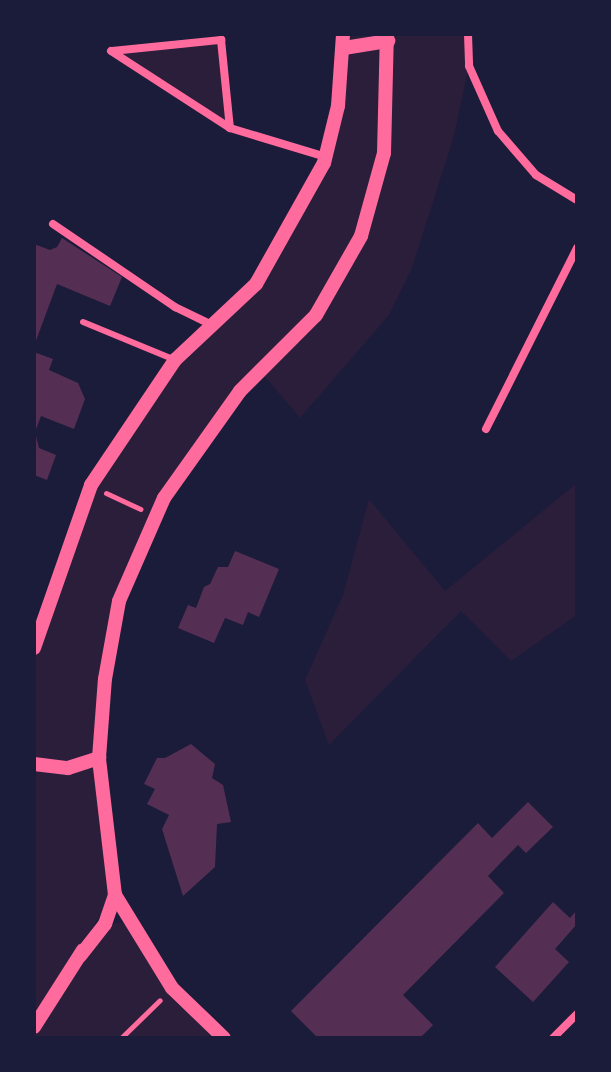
<!DOCTYPE html>
<html>
<head>
<meta charset="utf-8">
<style>
  body { margin:0 }
  #map { position:relative; width:611px; height:1072px; overflow:hidden; background:#1b1b3a; font-family:"Source Serif 4",serif }
  div>[style] { position:absolute }
  [style*='--x'] { left:calc(var(--x)*1px); top:calc(var(--y)*1px); width:calc(var(--w)*1px); rotate:calc(var(--a)*1deg) }
  .green>* { inset:0; background:#2a1e3b }
  .building>* { inset:0; background:#542f53 }
  .path>* { height:5px; margin:-2.5px; padding:0 2.5px; transform-origin:2.5px; border-radius:2.5px; background:#ff6b9d }
  .service>* { height:6px; margin:-3px; padding:0 3px; transform-origin:3px; border-radius:3px; background:#ff6b9d }
  .minor>* { height:8px; margin:-4px; padding:0 4px; transform-origin:4px; border-radius:4px; background:#ff6b9d }
  .tertiary>* { height:14px; margin:-7px; padding:0 7px; transform-origin:7px; border-radius:7px; background:#ff6b9d }
  span { translate:-50% -50%; white-space:nowrap; text-align:center; line-height:1.15; -webkit-text-stroke:8px #1b1b3a; paint-order:stroke }
  .frame { position:absolute; inset:0; border:36px solid #1b1b3a; pointer-events:none }
</style>
</head>
<body>
<div id="map">
  <div class="green">
    <i style="clip-path:polygon(343px 34px,468px 34px,469px 66px,454px 136px,412px 268px,389px 315px,300px 418px,261px 372px,164px 498px,119px 601px,97px 758px,55px 763px,34px 756px,34px 648px,91px 485px,175px 360px,256px 284px,324px 163px)"></i>
    <i style="clip-path:polygon(221px 40px,230px 128px,111px 51px)"></i>
    <i style="clip-path:polygon(577px 483px,577px 615px,511px 661px,461px 611px,329px 745px,305px 680px,343px 595px,369px 499px,445px 591px)"></i>
    <i style="clip-path:polygon(97px 761px,113px 894px,34px 1025px,34px 766px)"></i>
    <i style="clip-path:polygon(123px 922px,141px 942px,224px 1038px,34px 1038px,34px 1030px,106px 925px)"></i>
  </div>
  <div class="building">
    <i style="clip-path:polygon(62px 238px,122px 277px,110px 306px,57px 284px,34px 346px,34px 244px,50px 250px,57px 247px)"></i>
    <i style="clip-path:polygon(34px 352px,53px 359px,49px 370px,78px 383px,85px 399px,74px 429px,41px 416px,35px 432px,39px 448px,56px 455px,47px 480px,34px 475px)"></i>
    <i style="clip-path:polygon(235px 551px,279px 569px,259px 617px,248px 612px,243px 625px,225px 618px,214px 643px,178px 628px,188px 605px,196px 608px,204px 587px,210px 584px,218px 567px,228px 567px)"></i>
    <i style="clip-path:polygon(191px 744px,215px 764px,212px 778px,223px 785px,231px 822px,217px 824px,215px 867px,183px 896px,162px 829px,169px 815px,147px 804px,155px 789px,144px 784px,157px 758px,165px 758px)"></i>
    <i style="clip-path:polygon(528px 802px,553px 827px,526px 853px,518px 845px,488px 876px,504px 893px,403px 995px,433px 1025px,420px 1038px,318px 1038px,291px 1011px,478px 823px,492px 838px)"></i>
    <i style="clip-path:polygon(553px 902px,570px 918px,577px 910px,577px 924px,555px 949px,569px 962px,533px 1002px,495px 967px)"></i>
  </div>
  <div class="path">
    <i style="--x:106;--y:493;--w:38;--a:25"></i>
    <i style="--x:121;--y:1038;--w:54;--a:-44.3"></i>
  </div>
  <div class="service">
    <i style="--x:83;--y:322;--w:100;--a:22.4"></i>
  </div>
  <div class="minor">
    <i style="--x:468;--y:34;--w:32;--a:88"></i>
    <i style="--x:469;--y:66;--w:71;--a:66"></i>
    <i style="--x:498;--y:131;--w:58;--a:49.2"></i>
    <i style="--x:536;--y:175;--w:48;--a:31.4"></i>
    <i style="--x:111;--y:51;--w:142;--a:32.9"></i>
    <i style="--x:230;--y:128;--w:100;--a:16.8"></i>
    <i style="--x:112;--y:51;--w:110;--a:-5.8"></i>
    <i style="--x:221;--y:40;--w:88;--a:84.2"></i>
    <i style="--x:53;--y:224;--w:148;--a:34.2"></i>
    <i style="--x:175;--y:307;--w:41;--a:25.9"></i>
    <i style="--x:486;--y:429;--w:203;--a:-63.3"></i>
    <i style="--x:553;--y:1038;--w:34;--a:-45"></i>
  </div>
  <div class="tertiary">
    <i style="--x:344;--y:48;--w:45;--a:-9"></i>
    <i style="--x:34;--y:648;--w:173;--a:-70.7"></i>
    <i style="--x:91;--y:485;--w:151;--a:-56.1"></i>
    <i style="--x:175;--y:360;--w:111;--a:-43.2"></i>
    <i style="--x:256;--y:284;--w:139;--a:-60.7"></i>
    <i style="--x:324;--y:163;--w:59;--a:-76.2"></i>
    <i style="--x:338;--y:106;--w:72;--a:-86"></i>
    <i style="--x:34;--y:764;--w:34;--a:7"></i>
    <i style="--x:68;--y:768;--w:33;--a:-18"></i>
    <i style="--x:115;--y:895;--w:109;--a:58.5"></i>
    <i style="--x:172;--y:988;--w:72;--a:43.9"></i>
    <i style="--x:80;--y:956;--w:41;--a:-52"></i>
    <i style="--x:105;--y:924;--w:31;--a:-71"></i>
    <i style="--x:115;--y:895;--w:138;--a:-96.7"></i>
    <i style="--x:99;--y:758;--w:79;--a:-85.7"></i>
    <i style="--x:105;--y:679;--w:79;--a:-79.8"></i>
    <i style="--x:119;--y:601;--w:112;--a:-66.4"></i>
    <i style="--x:164;--y:498;--w:131;--a:-54.6"></i>
    <i style="--x:240;--y:391;--w:107;--a:-45"></i>
    <i style="--x:316;--y:315;--w:91;--a:-60.3"></i>
    <i style="--x:361;--y:236;--w:86;--a:-74.5"></i>
    <i style="--x:384;--y:153;--w:119;--a:-88.6"></i>
    <i style="--x:34;--y:1027;--w:91;--a:-57.5"></i>
  </div>
  <div class="frame"></div>
</div>
</body>
</html>
